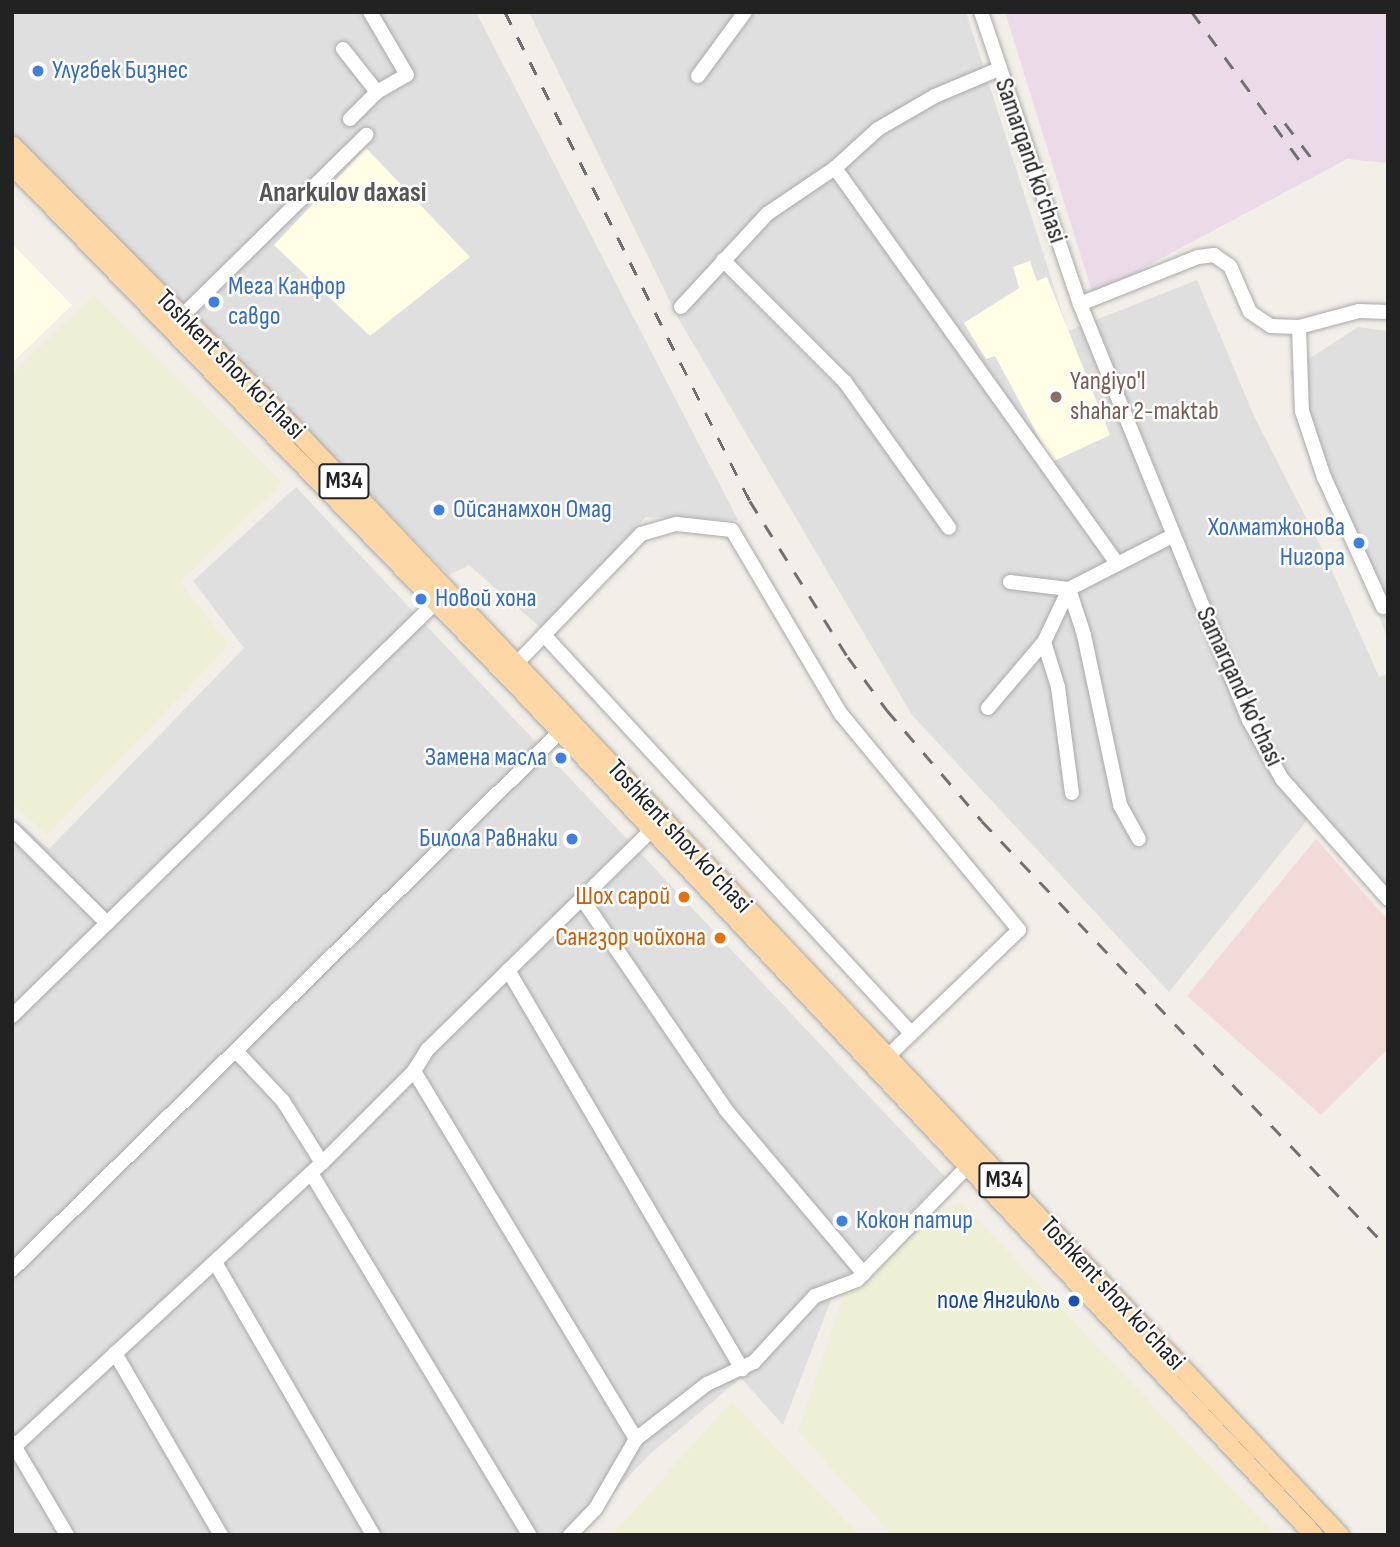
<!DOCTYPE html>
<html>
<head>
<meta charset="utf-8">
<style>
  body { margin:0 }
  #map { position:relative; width:1400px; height:1547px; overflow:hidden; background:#f2efe9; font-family:"Sofia Sans Condensed",sans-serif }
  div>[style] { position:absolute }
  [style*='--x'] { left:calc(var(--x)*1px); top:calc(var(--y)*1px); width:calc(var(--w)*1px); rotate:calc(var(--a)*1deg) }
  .residential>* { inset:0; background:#e0dfdf }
  .commercial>* { inset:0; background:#f2dad9 }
  .industrial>* { inset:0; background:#ebdbe8 }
  .education>* { inset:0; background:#ffffe5 }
  .farmland>* { inset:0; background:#eef0d5 }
  .roads { filter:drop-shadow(0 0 2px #a9a9a9) drop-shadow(0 0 2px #a9a9a9) }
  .minor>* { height:14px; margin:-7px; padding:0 7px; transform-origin:7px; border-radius:7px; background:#fff }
  .major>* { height:18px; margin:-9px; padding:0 9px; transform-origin:9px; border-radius:9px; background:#fcd6a4 }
  .rail>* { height:2.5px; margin-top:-1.25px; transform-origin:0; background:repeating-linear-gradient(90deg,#707070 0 14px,transparent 0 28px) }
  .dots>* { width:19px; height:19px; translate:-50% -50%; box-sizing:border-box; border:4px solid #fff; border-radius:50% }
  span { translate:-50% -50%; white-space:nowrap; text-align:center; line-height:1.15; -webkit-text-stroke:5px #fff; paint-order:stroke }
  .shield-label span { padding:2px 5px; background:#fff; border:2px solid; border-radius:5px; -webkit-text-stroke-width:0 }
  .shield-label { font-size:24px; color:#222; font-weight:700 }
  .shop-label { font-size:26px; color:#366cbe }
  .left { translate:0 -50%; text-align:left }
  .right { translate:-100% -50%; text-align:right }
  .street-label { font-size:26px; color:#222 }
  .education-label { font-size:26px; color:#785e54 }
  .food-label { font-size:26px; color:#c56008 }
  .transit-label { font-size:26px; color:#164399 }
  .neighbourhood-label { font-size:28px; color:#555; font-weight:700 }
  .frame { position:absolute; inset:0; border:14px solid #222; pointer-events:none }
</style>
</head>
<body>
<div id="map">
  <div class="residential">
    <i style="clip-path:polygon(12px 12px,476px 12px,738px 520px,646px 517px,541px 628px,469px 565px,449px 575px,12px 131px)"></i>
    <i style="clip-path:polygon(529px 12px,966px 12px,1068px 331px,1197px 280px,1254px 416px,1326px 557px,1379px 677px,1388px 674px,1388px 887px,1316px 809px,1169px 992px,912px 715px,678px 318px)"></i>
    <i style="clip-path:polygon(1358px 327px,1388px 331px,1388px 640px,1290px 371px)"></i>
    <i style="clip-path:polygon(296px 487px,945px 1177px,836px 1287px,783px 1425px,741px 1378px,649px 1455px,574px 1535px,12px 1535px,12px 816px,49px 849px,244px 648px,193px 581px)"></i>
  </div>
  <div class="commercial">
    <i style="clip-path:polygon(1316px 839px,1388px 920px,1388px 1049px,1321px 1115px,1187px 996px)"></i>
  </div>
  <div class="industrial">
    <i style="clip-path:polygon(1005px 12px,1388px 12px,1388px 163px,1347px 159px,1093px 295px)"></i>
  </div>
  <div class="education">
    <i style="clip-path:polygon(366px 148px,470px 257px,370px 336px,274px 245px)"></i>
    <i style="clip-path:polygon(12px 244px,72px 305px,12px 363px)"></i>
    <i style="clip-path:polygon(1030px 261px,1037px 281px,1047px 277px,1110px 435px,1052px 462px,995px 356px,986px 359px,964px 323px,1019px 288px,1013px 267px)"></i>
  </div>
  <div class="farmland">
    <i style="clip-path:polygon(94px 295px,282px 482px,180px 582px,229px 645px,47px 835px,12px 803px,12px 374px)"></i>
    <i style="clip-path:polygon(961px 1202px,1275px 1535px,892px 1535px,798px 1431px,844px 1294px,926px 1216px)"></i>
    <i style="clip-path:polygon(732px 1401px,853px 1529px,859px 1535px,612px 1535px)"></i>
  </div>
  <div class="roads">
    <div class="minor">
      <i style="--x:981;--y:12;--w:308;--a:71.3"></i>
      <i style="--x:1080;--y:304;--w:449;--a:67.9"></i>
      <i style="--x:1249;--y:720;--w:68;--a:60.8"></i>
      <i style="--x:1282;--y:779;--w:160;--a:48.5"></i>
      <i style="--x:343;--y:49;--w:55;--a:51.7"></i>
      <i style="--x:377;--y:92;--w:34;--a:-30"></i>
      <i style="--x:407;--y:75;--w:73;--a:-120.4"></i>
      <i style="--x:698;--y:76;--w:79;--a:-53.7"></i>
      <i style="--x:350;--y:119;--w:38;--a:-45"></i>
      <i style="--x:835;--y:168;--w:486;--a:54.5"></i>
      <i style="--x:723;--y:260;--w:173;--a:45"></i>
      <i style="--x:845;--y:382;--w:179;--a:54.5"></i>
      <i style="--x:1080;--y:304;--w:127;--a:-21.7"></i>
      <i style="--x:1198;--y:257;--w:16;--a:-7"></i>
      <i style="--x:1214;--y:255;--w:19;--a:35"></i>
      <i style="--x:1230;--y:266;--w:50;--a:66.5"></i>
      <i style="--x:1250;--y:312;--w:25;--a:34"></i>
      <i style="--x:1271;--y:326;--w:28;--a:2"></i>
      <i style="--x:1299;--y:327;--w:62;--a:-14.9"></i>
      <i style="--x:1359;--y:311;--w:29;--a:2"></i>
      <i style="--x:681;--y:307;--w:127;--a:-47.2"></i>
      <i style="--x:767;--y:214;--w:82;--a:-34.1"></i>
      <i style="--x:835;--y:168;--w:58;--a:-42.2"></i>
      <i style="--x:878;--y:129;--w:66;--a:-30.1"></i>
      <i style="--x:935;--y:96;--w:69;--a:-22.9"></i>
      <i style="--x:181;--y:317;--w:260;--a:-44.5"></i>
      <i style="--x:1299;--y:327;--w:84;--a:88"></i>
      <i style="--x:1302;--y:411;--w:70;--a:71.6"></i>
      <i style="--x:1324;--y:477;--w:143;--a:65.6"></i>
      <i style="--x:1010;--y:582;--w:59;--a:6.8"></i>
      <i style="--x:1069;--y:589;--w:116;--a:-27.2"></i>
      <i style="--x:1069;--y:589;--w:48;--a:71.9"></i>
      <i style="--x:1084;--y:635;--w:174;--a:78"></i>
      <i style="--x:1120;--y:805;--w:39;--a:61"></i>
      <i style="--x:544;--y:635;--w:541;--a:47.32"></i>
      <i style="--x:1044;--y:642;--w:47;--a:72.7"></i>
      <i style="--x:1058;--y:687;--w:107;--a:82.5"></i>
      <i style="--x:516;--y:664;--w:180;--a:-46.1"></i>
      <i style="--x:641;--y:534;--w:37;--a:-16"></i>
      <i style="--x:677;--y:524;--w:55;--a:6.2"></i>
      <i style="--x:732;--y:530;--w:214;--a:59.4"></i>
      <i style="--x:841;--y:714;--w:280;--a:50.5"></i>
      <i style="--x:1019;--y:930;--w:183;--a:136.1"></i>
      <i style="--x:988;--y:708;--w:87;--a:-49.7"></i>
      <i style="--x:1044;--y:642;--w:59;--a:-64.7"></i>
      <i style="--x:12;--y:829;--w:134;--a:44.7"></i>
      <i style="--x:583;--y:900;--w:254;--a:55.7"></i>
      <i style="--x:726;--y:1110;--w:214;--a:49.9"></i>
      <i style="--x:508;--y:970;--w:463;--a:59.6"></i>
      <i style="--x:12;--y:1016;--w:593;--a:-44.32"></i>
      <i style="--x:236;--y:1051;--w:69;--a:46.8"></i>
      <i style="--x:283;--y:1101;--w:73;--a:57.8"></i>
      <i style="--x:414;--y:1071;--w:430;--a:58.9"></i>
      <i style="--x:311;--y:1173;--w:423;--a:58.9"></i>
      <i style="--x:216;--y:1264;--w:313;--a:59.9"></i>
      <i style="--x:12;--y:1270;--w:768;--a:-44.47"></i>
      <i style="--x:115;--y:1353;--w:211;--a:59.8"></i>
      <i style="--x:12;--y:1442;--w:108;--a:59.4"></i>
      <i style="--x:15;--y:1446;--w:418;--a:-42.7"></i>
      <i style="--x:322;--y:1163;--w:130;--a:-45"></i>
      <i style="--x:414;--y:1071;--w:26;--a:-58"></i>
      <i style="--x:428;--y:1049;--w:312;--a:-44.4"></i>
      <i style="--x:570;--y:1535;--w:37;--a:-46"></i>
      <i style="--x:596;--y:1508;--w:80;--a:-59.9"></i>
      <i style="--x:636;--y:1439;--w:90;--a:-37.8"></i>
      <i style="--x:707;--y:1384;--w:52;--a:-25.1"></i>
      <i style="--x:754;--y:1362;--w:90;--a:-47.3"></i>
      <i style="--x:815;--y:1296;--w:45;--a:-20.9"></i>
      <i style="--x:857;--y:1280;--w:156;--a:-45.8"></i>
    </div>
    <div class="major">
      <i style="--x:12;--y:145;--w:383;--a:45.1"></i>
      <i style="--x:282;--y:416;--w:1540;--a:46.61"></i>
      <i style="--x:12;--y:165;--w:730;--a:45.89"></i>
      <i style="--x:520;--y:689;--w:1160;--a:46.82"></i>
    </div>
  </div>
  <div class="rail">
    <i style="--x:505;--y:12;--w:547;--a:63.39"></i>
    <i style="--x:750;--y:501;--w:184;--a:57.9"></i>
    <i style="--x:848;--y:657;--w:66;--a:53.7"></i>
    <i style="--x:887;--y:710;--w:146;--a:49.4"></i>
    <i style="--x:982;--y:821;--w:589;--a:46.44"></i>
    <i style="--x:1192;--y:12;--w:194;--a:54"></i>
    <i style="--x:1285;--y:123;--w:53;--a:52.7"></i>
  </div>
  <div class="dots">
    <i style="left:38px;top:71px;background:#3f7fe0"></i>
    <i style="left:214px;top:302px;background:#3f7fe0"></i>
    <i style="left:1056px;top:397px;background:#8d6e63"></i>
    <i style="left:439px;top:510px;background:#3f7fe0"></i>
    <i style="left:1359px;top:543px;background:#3f7fe0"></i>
    <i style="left:421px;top:599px;background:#3f7fe0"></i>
    <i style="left:561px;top:758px;background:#3f7fe0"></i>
    <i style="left:572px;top:839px;background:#3f7fe0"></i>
    <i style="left:684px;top:897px;background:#e8710a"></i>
    <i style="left:720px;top:938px;background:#e8710a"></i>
    <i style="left:842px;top:1221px;background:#3f7fe0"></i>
    <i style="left:1074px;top:1301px;background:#1a4fb4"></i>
  </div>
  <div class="shield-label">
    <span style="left:344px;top:481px">M34</span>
    <span style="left:1004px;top:1180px">M34</span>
  </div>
  <div class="shop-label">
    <span class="left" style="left:52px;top:71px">Улугбек Бизнес</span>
    <span class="left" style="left:228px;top:302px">Мега Канфор<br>савдо</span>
    <span class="left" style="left:453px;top:510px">Ойсанамхон Омад</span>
    <span class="right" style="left:1345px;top:543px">Холматжонова<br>Нигора</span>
    <span class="left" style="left:435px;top:599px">Новой хона</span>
    <span class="right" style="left:547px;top:758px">Замена масла</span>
    <span class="right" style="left:558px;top:839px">Билола Равнаки</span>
    <span class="left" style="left:856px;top:1221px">Кокон патир</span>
  </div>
  <div class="street-label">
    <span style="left:1030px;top:161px;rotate:71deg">Samarqand ko'chasi</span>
    <span style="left:230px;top:365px;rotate:45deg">Toshkent shox ko'chasi</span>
    <span style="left:1239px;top:687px;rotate:65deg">Samarqand ko'chasi</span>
    <span style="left:679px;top:837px;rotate:47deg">Toshkent shox ko'chasi</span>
    <span style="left:1112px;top:1294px;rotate:47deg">Toshkent shox ko'chasi</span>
  </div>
  <div class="education-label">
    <span class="left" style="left:1070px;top:397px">Yangiyo'l<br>shahar 2-maktab</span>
  </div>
  <div class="food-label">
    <span class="right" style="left:670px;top:897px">Шох сарой</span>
    <span class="right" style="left:706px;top:938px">Сангзор чойхона</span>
  </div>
  <div class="transit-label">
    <span class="right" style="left:1060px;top:1301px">поле Янгиюль</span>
  </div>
  <div class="neighbourhood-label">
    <span style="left:343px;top:193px">Anarkulov daxasi</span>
  </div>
  <div class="frame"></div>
</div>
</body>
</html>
